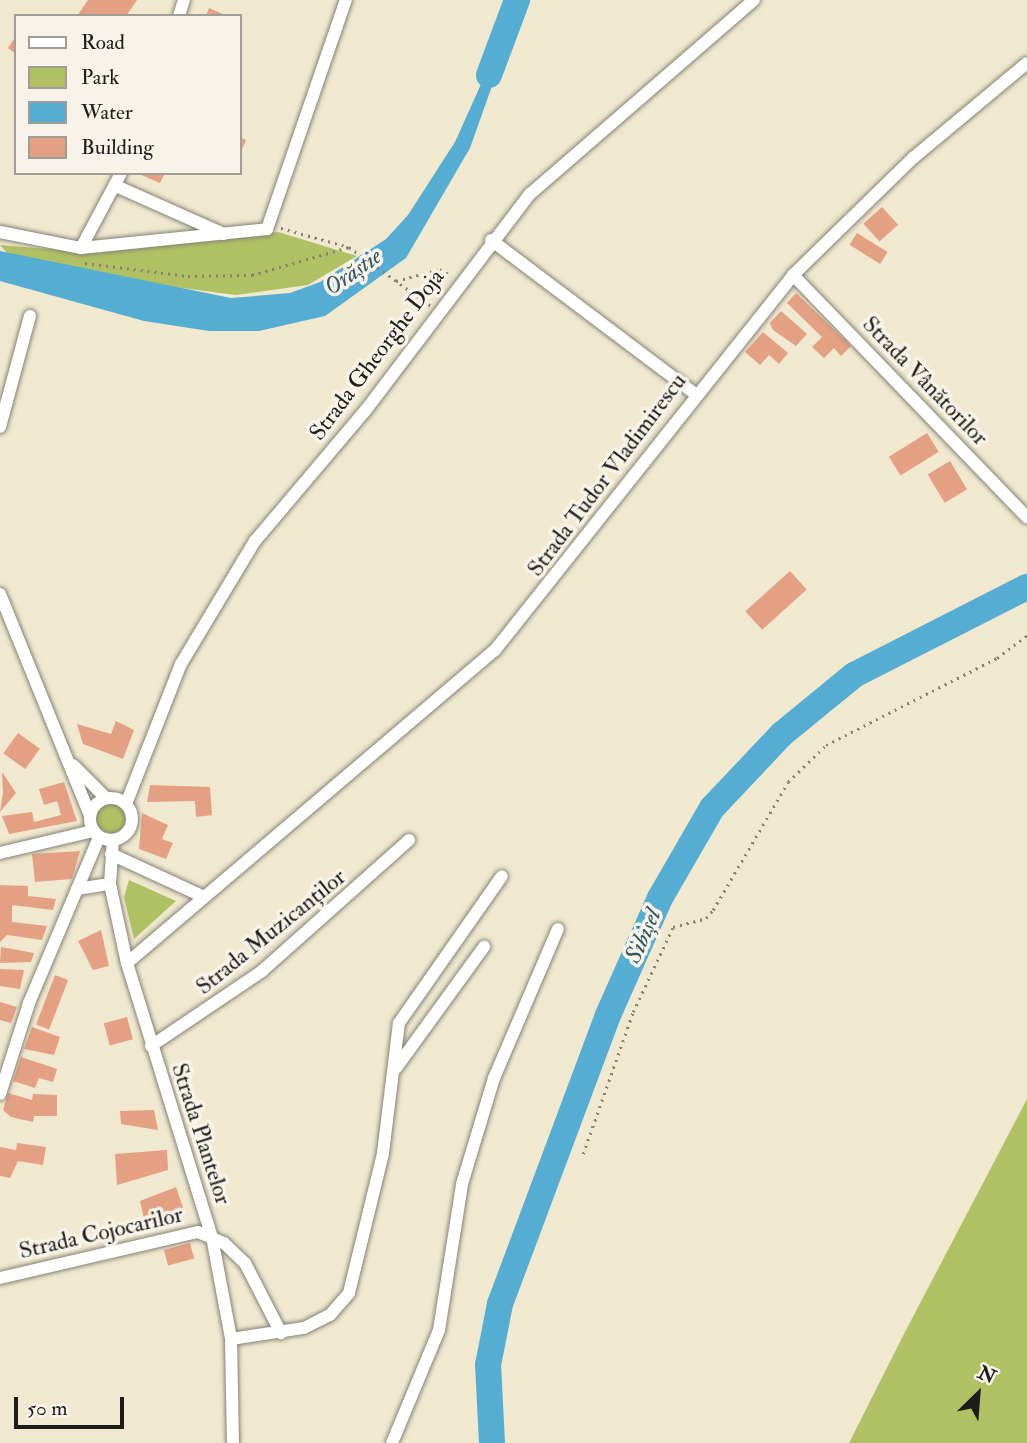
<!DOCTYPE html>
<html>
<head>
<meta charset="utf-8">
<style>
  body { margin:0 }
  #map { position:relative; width:1027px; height:1443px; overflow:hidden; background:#f0e8cf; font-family:"IM FELL Double Pica",serif }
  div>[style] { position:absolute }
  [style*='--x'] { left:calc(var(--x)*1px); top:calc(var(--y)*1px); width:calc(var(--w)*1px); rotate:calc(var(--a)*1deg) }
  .green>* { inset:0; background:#b0c164 }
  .round { border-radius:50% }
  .water>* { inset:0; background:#56add3 }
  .river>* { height:26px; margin:-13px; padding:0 13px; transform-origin:13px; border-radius:13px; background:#56add3 }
  .building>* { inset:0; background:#e4a083; transform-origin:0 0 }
  .path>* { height:2.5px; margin-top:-1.25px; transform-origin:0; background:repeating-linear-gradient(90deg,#868276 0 2px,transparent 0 7px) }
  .roads { filter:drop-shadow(0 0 2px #868276) drop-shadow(0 0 2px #868276) }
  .street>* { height:12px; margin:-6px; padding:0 6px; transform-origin:6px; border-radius:6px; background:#fff }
  .street>.ring { margin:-6px; padding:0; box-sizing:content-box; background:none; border:12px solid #fff; border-radius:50% }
  span { translate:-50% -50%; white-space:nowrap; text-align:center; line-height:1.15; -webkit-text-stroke:7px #f7f3e8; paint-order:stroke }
  .street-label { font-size:23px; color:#1c1c1c }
  .water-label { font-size:24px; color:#335665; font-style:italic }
  .legend { position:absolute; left:14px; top:14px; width:228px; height:161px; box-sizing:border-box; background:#f7f3e8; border:2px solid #9f9d96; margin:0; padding:9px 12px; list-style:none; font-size:21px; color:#1c1c1c }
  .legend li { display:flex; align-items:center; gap:14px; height:35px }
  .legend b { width:35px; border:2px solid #9f9d96 }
  .north { position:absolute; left:943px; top:1359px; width:70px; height:70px; -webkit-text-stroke:5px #f7f3e8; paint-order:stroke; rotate:25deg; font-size:19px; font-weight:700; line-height:28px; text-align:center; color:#1c1c1c }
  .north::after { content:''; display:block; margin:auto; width:24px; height:32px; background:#1c1c1c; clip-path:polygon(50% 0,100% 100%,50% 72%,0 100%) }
  .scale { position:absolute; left:14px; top:1397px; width:110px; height:32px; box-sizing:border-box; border:4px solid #1c1c1c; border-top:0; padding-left:9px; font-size:21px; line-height:24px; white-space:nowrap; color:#1c1c1c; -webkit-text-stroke:5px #f7f3e8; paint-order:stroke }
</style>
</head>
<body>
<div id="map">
  <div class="green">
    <i style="clip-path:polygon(278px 232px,357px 256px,308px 285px,236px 295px,73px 274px,8px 254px,0 245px,97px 253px)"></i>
    <i class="round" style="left:96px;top:803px;width:30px;height:30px"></i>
    <i style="clip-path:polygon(129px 880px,176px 901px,134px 939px,124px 897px)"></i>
    <i style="clip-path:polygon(1027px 1099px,1027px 1443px,849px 1443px,905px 1332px)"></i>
  </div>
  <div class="water">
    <i style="clip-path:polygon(500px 42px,505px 44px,503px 55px,470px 148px,406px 258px,325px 316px,259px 331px,209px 331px,144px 321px,0 281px,0 251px,231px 298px,290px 293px,320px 282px,386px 239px,408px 215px,455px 142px)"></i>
  </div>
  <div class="river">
    <i style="--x:489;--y:75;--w:80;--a:-69.5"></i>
    <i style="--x:492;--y:1443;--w:78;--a:-92.9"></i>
    <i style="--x:488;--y:1365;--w:62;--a:-78.9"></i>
    <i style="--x:500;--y:1304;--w:309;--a:-69.5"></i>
    <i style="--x:608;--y:1015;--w:128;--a:-66"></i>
    <i style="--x:660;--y:898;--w:104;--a:-60"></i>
    <i style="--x:712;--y:808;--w:102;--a:-46.6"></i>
    <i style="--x:782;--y:734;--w:93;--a:-39.3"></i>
    <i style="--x:854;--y:675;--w:194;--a:-27"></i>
  </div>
  <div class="building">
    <i style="clip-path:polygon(88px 0,137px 0,126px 16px,77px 16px)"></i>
    <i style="clip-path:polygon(209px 8px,227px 16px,206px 16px)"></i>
    <i style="clip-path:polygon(16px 36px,16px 54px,8px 48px)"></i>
    <i style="clip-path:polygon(240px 137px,246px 140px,240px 154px)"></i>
    <i style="clip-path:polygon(137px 173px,165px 173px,160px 183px)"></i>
    <i style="left:882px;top:207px;width:24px;height:25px;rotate:48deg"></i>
    <i style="left:857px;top:233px;width:36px;height:14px;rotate:32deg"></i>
    <i style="clip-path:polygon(796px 293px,851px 346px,841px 356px,834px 348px,824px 358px,812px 347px,822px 337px,787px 303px)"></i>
    <i style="clip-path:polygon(781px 311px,807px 334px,796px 346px,773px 330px,770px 323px)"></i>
    <i style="clip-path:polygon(763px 332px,788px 353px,779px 364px,769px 355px,760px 365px,745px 352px)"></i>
    <i style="left:927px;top:433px;width:22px;height:45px;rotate:58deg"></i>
    <i style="left:950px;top:461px;width:33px;height:26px;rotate:59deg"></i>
    <i style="left:790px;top:571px;width:25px;height:60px;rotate:48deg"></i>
    <i style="clip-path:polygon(116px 721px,134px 730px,123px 759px,83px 744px,77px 724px,111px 734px)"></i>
    <i style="left:18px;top:733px;width:27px;height:25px;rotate:36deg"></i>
    <i style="clip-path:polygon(2px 772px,16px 793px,0 812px,3px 792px)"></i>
    <i style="clip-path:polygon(64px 782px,77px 821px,9px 834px,2px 816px,32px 812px,34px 822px,61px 815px,57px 801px,44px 805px,39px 789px)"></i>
    <i style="clip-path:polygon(150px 785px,210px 787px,212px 815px,196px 817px,195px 801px,147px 802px)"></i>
    <i style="clip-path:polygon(142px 813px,168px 825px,162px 839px,173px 843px,166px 859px,139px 849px)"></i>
    <i style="clip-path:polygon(80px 851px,72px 879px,35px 882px,32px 854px)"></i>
    <i style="clip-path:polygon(0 885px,28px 886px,28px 896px,56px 899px,53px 910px,12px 905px,12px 922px,47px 926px,42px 940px,7px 935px,0 942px)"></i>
    <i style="clip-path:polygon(101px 930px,109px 966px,93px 970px,78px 941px)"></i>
    <i style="clip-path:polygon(1px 947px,34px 953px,31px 962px,0 963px)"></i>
    <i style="clip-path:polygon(0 969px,24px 970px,20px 989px,0 986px)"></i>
    <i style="left:55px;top:975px;width:14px;height:53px;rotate:21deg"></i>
    <i style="clip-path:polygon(0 1002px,17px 1007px,11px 1023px,0 1020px)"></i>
    <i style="left:127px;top:1017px;width:23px;height:24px;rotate:75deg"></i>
    <i style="clip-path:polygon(32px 1027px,60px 1037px,54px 1055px,24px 1049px)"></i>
    <i style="clip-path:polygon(21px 1057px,57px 1069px,53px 1082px,39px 1078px,35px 1088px,13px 1081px)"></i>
    <i style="clip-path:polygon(8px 1093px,32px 1100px,33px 1094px,57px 1095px,57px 1116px,34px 1116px,33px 1122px,11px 1117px,3px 1110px)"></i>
    <i style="clip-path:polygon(154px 1110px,158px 1130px,121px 1124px,120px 1111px)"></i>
    <i style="clip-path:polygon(17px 1143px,46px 1147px,43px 1165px,18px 1161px,10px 1178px,0 1176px,0 1147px,16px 1150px)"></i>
    <i style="clip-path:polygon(167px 1150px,168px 1170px,117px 1185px,115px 1154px)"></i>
    <i style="clip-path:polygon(176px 1187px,185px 1214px,145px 1223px,140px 1201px)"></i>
    <i style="left:190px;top:1243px;width:16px;height:27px;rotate:75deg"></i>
  </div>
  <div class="path">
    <i style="--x:281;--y:228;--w:71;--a:15.6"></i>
    <i style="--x:349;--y:247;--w:101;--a:35.7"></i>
    <i style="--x:85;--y:263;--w:104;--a:7.2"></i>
    <i style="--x:188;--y:276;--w:64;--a:-0.9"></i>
    <i style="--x:252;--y:275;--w:101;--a:-16.1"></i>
    <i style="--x:396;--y:281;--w:46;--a:-15.3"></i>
    <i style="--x:440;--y:269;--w:14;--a:30"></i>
    <i style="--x:583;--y:1154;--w:151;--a:-70.6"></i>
    <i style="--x:633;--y:1012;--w:94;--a:-64.8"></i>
    <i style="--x:673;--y:927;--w:34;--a:-15"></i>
    <i style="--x:706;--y:918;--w:11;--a:-49"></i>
    <i style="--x:713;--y:910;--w:148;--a:-59.6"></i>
    <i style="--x:788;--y:782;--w:53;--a:-44.2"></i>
    <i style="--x:826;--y:745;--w:192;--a:-27"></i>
    <i style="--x:997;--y:658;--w:38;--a:-37"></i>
  </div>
  <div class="roads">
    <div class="street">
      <i style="--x:179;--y:16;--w:17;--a:-73"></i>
      <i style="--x:116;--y:186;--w:118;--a:24"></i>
      <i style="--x:0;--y:232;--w:83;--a:11.2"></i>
      <i style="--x:81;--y:248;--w:187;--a:-5.8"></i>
      <i style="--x:267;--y:229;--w:242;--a:-71"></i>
      <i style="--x:491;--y:240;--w:256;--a:37"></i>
      <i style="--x:81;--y:248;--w:85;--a:-61.9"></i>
      <i style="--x:793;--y:275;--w:337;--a:46"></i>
      <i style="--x:0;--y:427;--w:115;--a:-74.9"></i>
      <i style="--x:0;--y:594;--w:240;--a:67.9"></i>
      <i style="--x:73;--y:765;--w:47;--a:45"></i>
      <i class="ring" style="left:90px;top:798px;width:30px;height:30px"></i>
      <i style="--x:126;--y:804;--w:150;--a:-68.6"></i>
      <i style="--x:181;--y:664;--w:144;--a:-59"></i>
      <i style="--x:255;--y:541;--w:170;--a:-49.8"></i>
      <i style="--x:365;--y:411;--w:273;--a:-52.8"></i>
      <i style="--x:530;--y:194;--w:296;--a:-40.9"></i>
      <i style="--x:113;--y:840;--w:44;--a:93.9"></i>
      <i style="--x:110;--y:884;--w:81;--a:77.9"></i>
      <i style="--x:127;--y:963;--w:287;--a:72.8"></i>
      <i style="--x:212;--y:1237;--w:104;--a:79.4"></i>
      <i style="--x:231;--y:1339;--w:104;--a:88.9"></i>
      <i style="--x:0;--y:853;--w:96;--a:-13.3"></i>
      <i style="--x:111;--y:854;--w:102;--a:24.8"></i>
      <i style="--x:77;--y:889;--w:33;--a:-9"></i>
      <i style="--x:127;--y:963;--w:483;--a:-40.4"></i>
      <i style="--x:495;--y:650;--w:479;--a:-51.5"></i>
      <i style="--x:793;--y:275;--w:168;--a:-44.3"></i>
      <i style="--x:913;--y:158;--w:148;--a:-39.8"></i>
      <i style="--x:151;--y:1046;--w:134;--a:-34"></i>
      <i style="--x:262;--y:971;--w:197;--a:-41.7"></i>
      <i style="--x:396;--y:1068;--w:150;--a:-54"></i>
      <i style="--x:0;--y:1094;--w:96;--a:-72.3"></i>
      <i style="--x:29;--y:1003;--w:180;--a:-67.1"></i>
      <i style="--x:0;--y:1278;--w:203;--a:-13.1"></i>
      <i style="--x:198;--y:1232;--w:28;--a:23"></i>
      <i style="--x:224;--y:1243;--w:29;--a:44"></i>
      <i style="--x:245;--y:1263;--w:79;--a:62.8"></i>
      <i style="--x:231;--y:1339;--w:74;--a:-8.6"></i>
      <i style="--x:304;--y:1328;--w:29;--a:-27"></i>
      <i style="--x:330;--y:1315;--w:29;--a:-49"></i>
      <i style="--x:349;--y:1293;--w:144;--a:-76.3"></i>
      <i style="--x:383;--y:1153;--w:131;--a:-83"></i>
      <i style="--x:399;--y:1023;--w:179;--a:-55"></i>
      <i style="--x:392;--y:1443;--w:122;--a:-67.4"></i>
      <i style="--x:439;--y:1330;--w:148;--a:-81"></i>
      <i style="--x:462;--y:1184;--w:111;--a:-73.2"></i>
      <i style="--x:494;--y:1078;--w:162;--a:-66.8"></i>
    </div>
  </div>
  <div class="street-label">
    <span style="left:377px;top:355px;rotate:-53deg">Strada Gheorghe Doja</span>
    <span style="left:925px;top:381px;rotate:46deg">Strada Vânătorilor</span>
    <span style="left:607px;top:475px;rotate:-53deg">Strada Tudor Vladimirescu</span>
    <span style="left:271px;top:932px;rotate:-39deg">Strada Muzicanților</span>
    <span style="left:201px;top:1134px;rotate:72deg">Strada Plantelor</span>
    <span style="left:101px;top:1233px;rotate:-13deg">Strada Cojocarilor</span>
  </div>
  <div class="water-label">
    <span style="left:353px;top:272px;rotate:-35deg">Orăștie</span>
    <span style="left:643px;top:936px;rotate:-66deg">Sibișel</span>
  </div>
  <ul class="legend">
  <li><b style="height:9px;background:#fff"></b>Road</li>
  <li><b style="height:19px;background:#b0c164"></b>Park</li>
  <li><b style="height:19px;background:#56add3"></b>Water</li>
  <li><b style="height:19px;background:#e4a083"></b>Building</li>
  </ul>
  <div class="north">N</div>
  <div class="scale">50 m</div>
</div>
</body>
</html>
